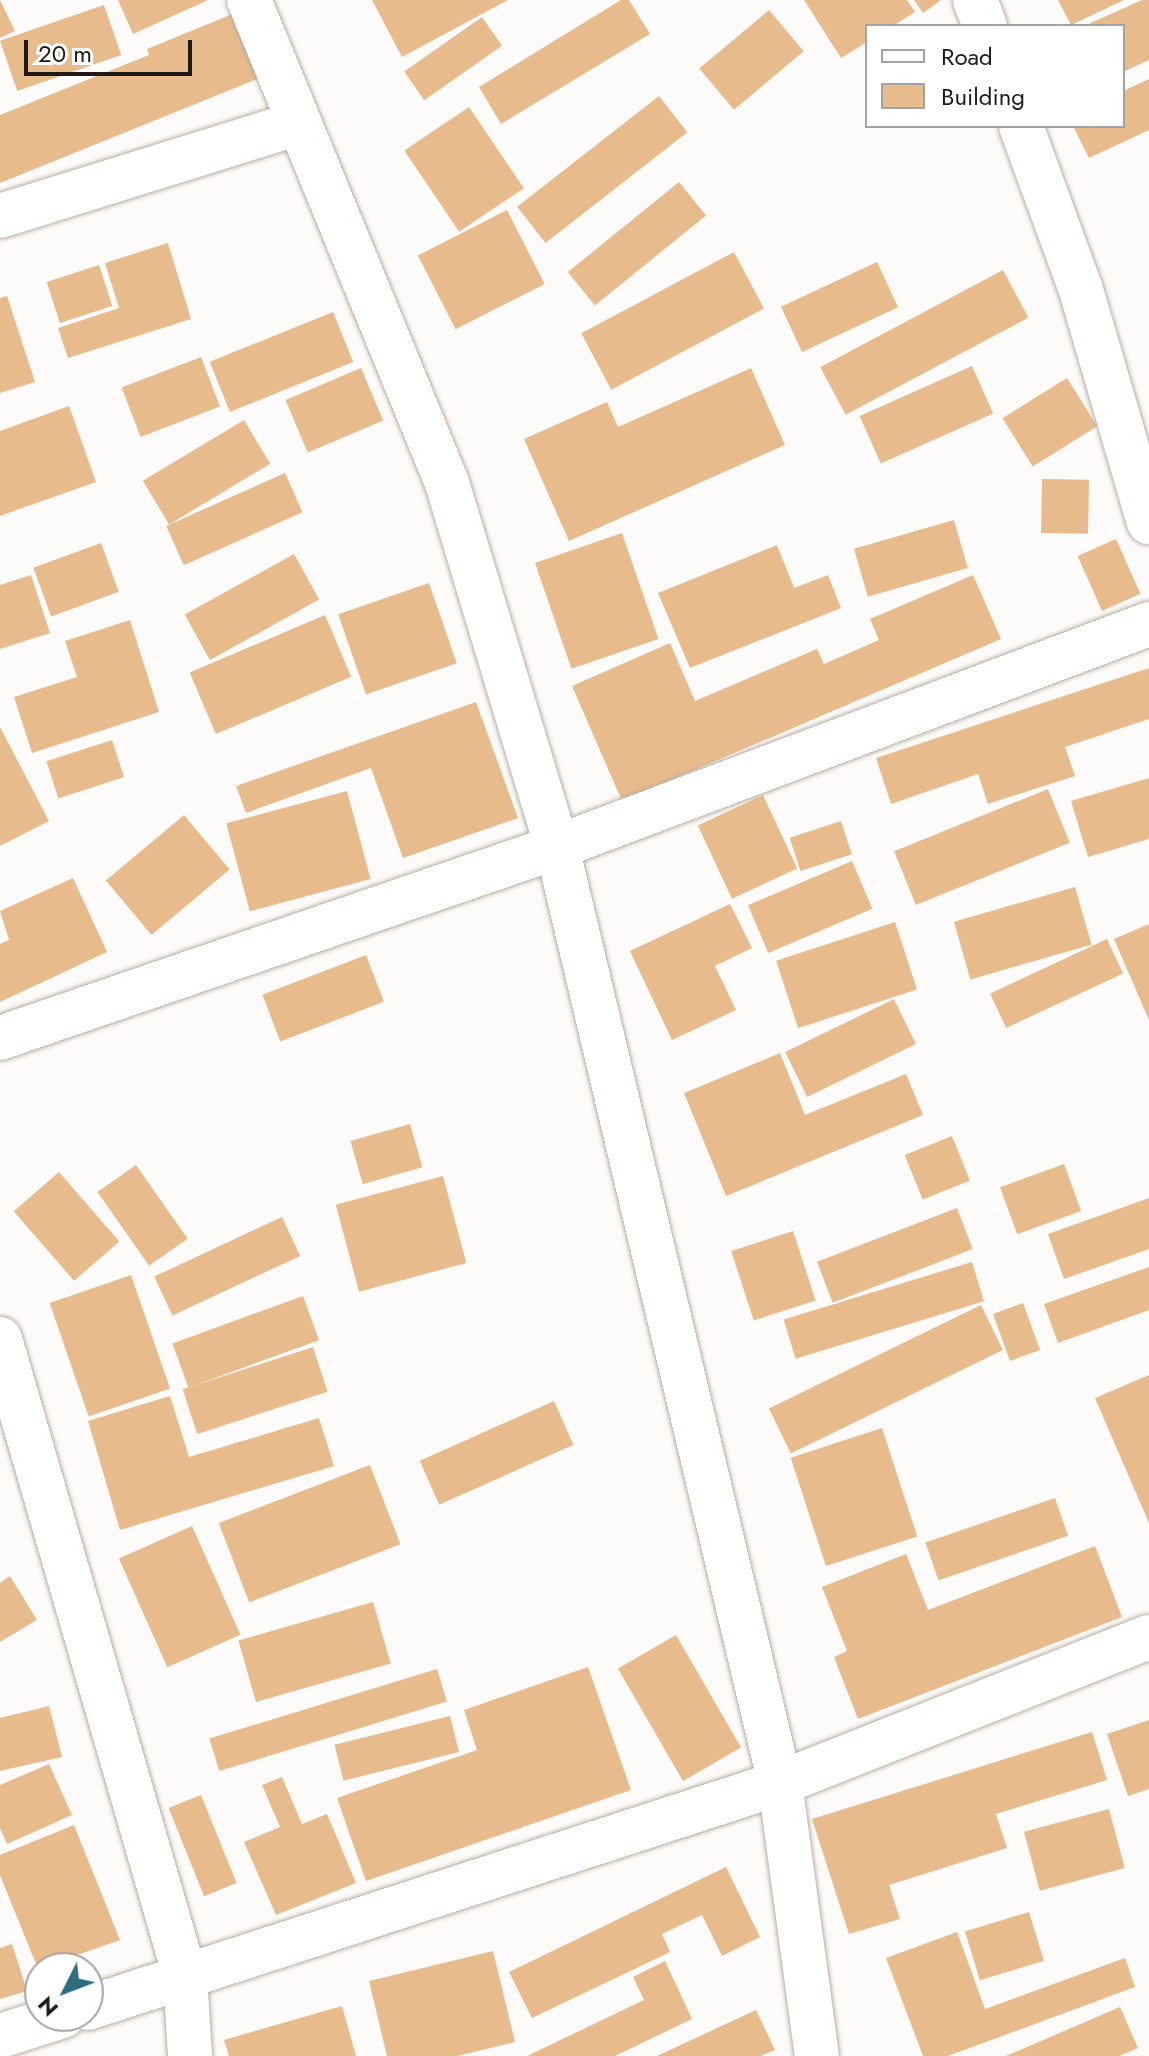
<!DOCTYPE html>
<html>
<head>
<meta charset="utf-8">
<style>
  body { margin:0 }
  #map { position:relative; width:1149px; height:2056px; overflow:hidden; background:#fdfbf9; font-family:Jost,sans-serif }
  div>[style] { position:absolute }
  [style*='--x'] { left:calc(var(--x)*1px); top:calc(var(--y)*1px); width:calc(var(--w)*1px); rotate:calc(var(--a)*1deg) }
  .building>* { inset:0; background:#e8bb8c; transform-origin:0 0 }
  .roads { filter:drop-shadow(0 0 2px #baaea3) drop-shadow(0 0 2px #baaea3) }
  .street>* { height:44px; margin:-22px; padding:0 22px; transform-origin:22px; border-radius:22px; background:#fff }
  span { translate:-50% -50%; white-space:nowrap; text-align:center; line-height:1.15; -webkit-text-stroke:6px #fff; paint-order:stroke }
  .legend { position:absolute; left:865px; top:24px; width:260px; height:104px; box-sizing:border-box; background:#fff; border:2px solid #a5a3a1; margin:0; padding:10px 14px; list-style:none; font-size:24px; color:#1e1a15 }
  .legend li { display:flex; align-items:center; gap:16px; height:40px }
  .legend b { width:40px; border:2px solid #a5a3a1 }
  .north { position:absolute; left:24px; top:1952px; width:80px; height:80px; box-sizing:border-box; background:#fff; border:2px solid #a5a3a1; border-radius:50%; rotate:228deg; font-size:22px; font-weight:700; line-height:32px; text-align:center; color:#1e1a15 }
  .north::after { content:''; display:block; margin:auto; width:28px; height:36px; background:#2b6e7f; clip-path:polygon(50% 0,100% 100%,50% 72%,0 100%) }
  .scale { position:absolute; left:24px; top:40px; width:168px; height:36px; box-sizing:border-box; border:4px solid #1e1a15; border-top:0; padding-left:10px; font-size:24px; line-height:28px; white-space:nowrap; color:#1e1a15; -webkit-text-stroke:6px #fff; paint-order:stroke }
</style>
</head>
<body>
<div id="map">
  <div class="building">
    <i style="clip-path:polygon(0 0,15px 31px,0 38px)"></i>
    <i style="clip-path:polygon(118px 0,208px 0,133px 34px)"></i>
    <i style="clip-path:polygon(372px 0,508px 0,402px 57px)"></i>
    <i style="clip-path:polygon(621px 0,629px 0,650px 34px,501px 124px,479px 87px)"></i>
    <i style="clip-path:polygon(804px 0,907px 0,915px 12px,893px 26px,867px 26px,867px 42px,841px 58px)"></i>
    <i style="clip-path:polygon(914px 0,941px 0,923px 13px)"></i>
    <i style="clip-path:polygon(1058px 0,1124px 0,1071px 25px)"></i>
    <i style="clip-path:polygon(1142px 0,1149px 0,1149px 60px,1123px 72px,1123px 26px,1084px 26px)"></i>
    <i style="left:104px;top:5px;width:53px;height:110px;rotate:71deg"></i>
    <i style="left:769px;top:10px;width:54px;height:91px;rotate:50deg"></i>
    <i style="clip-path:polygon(235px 13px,262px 77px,0 183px,0 115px,149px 55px,147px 49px)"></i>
    <i style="left:482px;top:17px;width:35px;height:95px;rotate:55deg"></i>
    <i style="clip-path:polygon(1149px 79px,1149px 130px,1089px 158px,1073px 126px,1123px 126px,1123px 91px)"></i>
    <i style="left:659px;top:96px;width:46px;height:180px;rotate:52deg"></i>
    <i style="left:469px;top:107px;width:98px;height:78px;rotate:56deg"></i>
    <i style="left:679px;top:182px;width:43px;height:143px;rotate:51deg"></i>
    <i style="left:507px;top:210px;width:83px;height:100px;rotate:63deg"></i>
    <i style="clip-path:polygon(168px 243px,191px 319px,68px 358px,58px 328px,119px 308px,105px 263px)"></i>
    <i style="left:734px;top:252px;width:64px;height:173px;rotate:62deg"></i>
    <i style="left:877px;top:262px;width:50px;height:106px;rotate:65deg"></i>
    <i style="left:99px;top:265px;width:43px;height:55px;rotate:72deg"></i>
    <i style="left:1003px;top:270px;width:54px;height:207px;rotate:62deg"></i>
    <i style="clip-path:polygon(7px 296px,35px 382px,0 393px,0 298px)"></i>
    <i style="left:333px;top:312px;width:54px;height:133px;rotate:68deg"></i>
    <i style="left:201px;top:357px;width:53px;height:85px;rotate:69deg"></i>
    <i style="left:972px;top:366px;width:52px;height:123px;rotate:66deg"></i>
    <i style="left:361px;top:368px;width:57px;height:82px;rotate:67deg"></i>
    <i style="clip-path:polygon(751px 368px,785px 445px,569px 541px,524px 439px,607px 402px,618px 427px)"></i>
    <i style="left:1067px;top:378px;width:57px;height:76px;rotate:58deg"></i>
    <i style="clip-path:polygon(69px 406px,96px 482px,0 516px,0 431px)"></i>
    <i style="left:244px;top:420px;width:51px;height:118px;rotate:59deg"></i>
    <i style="left:285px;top:473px;width:43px;height:130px;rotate:66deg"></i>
    <i style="left:1042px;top:479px;width:47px;height:54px;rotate:1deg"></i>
    <i style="left:954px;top:520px;width:50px;height:104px;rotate:74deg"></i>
    <i style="left:622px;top:533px;width:112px;height:92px;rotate:71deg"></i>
    <i style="left:1116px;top:539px;width:60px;height:42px;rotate:66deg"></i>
    <i style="left:101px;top:543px;width:52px;height:72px;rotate:70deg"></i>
    <i style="clip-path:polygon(777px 545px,794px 588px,828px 575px,841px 608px,690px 668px,658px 593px)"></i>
    <i style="left:294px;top:554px;width:52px;height:125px;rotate:61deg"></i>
    <i style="clip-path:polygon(31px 575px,50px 633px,0 649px,0 585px)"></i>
    <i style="clip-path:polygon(973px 575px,1001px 639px,622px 801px,572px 686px,670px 643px,695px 701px,817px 649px,824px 664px,879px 640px,870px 619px)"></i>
    <i style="left:429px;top:583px;width:85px;height:96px;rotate:71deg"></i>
    <i style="left:325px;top:615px;width:67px;height:147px;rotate:67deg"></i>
    <i style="clip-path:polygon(130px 620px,159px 712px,32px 753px,14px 697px,77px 677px,65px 641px)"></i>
    <i style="clip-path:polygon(1149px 668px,1149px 719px,1065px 747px,1075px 776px,988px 804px,978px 774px,891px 804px,876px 758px)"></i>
    <i style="clip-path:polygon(476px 702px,518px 818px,403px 858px,371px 768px,246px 813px,236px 786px)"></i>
    <i style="clip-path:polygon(0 727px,49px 821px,0 846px)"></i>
    <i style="left:112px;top:740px;width:39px;height:69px;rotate:72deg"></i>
    <i style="clip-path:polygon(1149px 778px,1149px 839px,1088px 857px,1071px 801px)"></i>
    <i style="left:1048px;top:789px;width:58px;height:166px;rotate:68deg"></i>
    <i style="left:347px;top:791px;width:91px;height:125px;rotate:75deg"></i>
    <i style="left:763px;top:795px;width:81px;height:72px;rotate:65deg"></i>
    <i style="left:184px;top:815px;width:71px;height:102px;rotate:50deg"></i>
    <i style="left:841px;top:821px;width:35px;height:54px;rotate:72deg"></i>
    <i style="left:852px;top:861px;width:52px;height:113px;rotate:67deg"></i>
    <i style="clip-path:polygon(73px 878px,107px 952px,0 1002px,0 944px,9px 940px,0 911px)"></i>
    <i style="left:1075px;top:887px;width:60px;height:126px;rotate:74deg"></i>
    <i style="clip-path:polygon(730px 904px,752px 948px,715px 966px,736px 1010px,672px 1040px,630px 951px)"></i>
    <i style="left:895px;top:922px;width:71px;height:125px;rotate:72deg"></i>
    <i style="clip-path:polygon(1149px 924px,1149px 1020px,1114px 939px)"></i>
    <i style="left:1107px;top:939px;width:38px;height:129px;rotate:65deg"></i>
    <i style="left:366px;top:955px;width:50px;height:111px;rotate:69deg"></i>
    <i style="left:894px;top:999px;width:50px;height:121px;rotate:64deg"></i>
    <i style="clip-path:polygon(780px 1053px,805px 1115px,906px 1074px,923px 1115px,726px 1196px,684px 1093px)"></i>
    <i style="left:410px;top:1124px;width:45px;height:62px;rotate:74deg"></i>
    <i style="left:952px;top:1136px;width:48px;height:51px;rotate:68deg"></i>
    <i style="left:1064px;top:1164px;width:50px;height:68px;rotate:70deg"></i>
    <i style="left:136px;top:1165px;width:90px;height:47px;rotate:55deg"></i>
    <i style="left:59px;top:1172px;width:92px;height:60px;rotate:49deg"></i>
    <i style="left:443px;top:1176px;width:90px;height:111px;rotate:75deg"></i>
    <i style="clip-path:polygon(1149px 1198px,1149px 1249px,1064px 1279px,1048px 1234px)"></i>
    <i style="left:957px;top:1208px;width:44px;height:150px;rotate:69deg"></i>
    <i style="left:282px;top:1217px;width:43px;height:141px;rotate:65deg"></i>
    <i style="left:793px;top:1231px;width:73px;height:65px;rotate:72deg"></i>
    <i style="left:972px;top:1262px;width:41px;height:197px;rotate:73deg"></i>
    <i style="clip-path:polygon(1149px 1267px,1149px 1310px,1058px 1343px,1044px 1304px)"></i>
    <i style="left:131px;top:1275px;width:120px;height:86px;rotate:71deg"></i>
    <i style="left:303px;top:1296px;width:47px;height:139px;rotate:70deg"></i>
    <i style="left:1023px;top:1303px;width:50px;height:32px;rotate:70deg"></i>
    <i style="left:981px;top:1305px;width:50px;height:236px;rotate:64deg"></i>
    <i style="left:313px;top:1347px;width:47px;height:137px;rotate:72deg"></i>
    <i style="clip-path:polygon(1149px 1375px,1149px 1523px,1095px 1398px)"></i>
    <i style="clip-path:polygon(170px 1396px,189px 1457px,319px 1418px,334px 1466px,120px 1530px,88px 1421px)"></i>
    <i style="left:554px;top:1401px;width:48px;height:147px;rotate:66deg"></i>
    <i style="left:882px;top:1428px;width:114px;height:96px;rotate:72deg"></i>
    <i style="left:370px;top:1465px;width:85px;height:162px;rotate:69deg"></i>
    <i style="left:1055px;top:1498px;width:40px;height:137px;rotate:71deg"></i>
    <i style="left:192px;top:1526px;width:119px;height:80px;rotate:66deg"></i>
    <i style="clip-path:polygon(1095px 1546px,1122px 1617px,858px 1719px,834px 1657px,847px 1651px,822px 1587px,906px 1554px,928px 1610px)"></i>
    <i style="clip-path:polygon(10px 1576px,37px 1620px,0 1642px,0 1583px)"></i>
    <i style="left:373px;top:1602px;width:64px;height:140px;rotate:74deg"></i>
    <i style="left:676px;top:1635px;width:130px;height:67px;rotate:60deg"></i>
    <i style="clip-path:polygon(588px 1667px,631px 1790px,366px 1881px,337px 1798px,477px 1750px,464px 1710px)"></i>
    <i style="left:437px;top:1669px;width:34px;height:238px;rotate:73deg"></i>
    <i style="clip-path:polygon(49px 1706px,62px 1757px,0 1771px,0 1718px)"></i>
    <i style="left:450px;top:1716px;width:37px;height:119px;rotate:76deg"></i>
    <i style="clip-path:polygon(1149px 1720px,1149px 1789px,1128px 1796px,1107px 1734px)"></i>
    <i style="clip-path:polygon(1092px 1732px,1107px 1780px,996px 1814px,1007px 1848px,889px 1885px,900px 1919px,849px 1934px,812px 1819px)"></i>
    <i style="clip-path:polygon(49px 1764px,72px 1815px,7px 1844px,0 1828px,0 1785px)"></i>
    <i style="clip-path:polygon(282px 1777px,302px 1824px,327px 1814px,356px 1883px,276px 1915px,244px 1842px,280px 1827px,262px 1785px)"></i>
    <i style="left:201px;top:1795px;width:95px;height:35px;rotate:68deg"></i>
    <i style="left:1109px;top:1809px;width:61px;height:88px;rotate:75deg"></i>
    <i style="clip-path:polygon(74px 1825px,120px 1940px,40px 1968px,40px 1974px,0 1875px,0 1855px)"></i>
    <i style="clip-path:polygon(726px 1867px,760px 1937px,722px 1956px,702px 1915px,662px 1934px,670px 1952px,532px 2018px,509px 1972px)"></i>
    <i style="left:1029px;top:1912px;width:51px;height:67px;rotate:73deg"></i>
    <i style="clip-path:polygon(957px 1932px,985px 2009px,1125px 1958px,1135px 1987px,948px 2056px,923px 2056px,886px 1958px)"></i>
    <i style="clip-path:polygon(12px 1944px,27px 1991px,0 1999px,0 1948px)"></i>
    <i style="clip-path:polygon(493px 1951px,515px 2042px,457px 2056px,387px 2056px,369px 1981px)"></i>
    <i style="clip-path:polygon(665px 1961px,692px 2019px,615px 2056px,527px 2056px,644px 2000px,633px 1977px)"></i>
    <i style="clip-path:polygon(342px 2006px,356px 2056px,229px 2056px,224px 2040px)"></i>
    <i style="clip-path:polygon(1120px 2007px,1138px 2048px,1119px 2056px,1006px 2056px)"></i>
    <i style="clip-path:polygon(756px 2010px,775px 2050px,761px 2056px,657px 2056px)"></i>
  </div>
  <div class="roads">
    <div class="street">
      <i style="--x:249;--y:0;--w:522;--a:67.71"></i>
      <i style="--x:447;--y:483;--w:380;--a:73.2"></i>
      <i style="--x:557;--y:847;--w:962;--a:76.6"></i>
      <i style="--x:780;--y:1783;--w:275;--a:82.3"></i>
      <i style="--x:975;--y:0;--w:28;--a:69"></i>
      <i style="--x:1021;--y:126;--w:175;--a:69.9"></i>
      <i style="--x:1081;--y:290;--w:242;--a:73.7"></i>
      <i style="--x:0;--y:216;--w:312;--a:-17.3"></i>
      <i style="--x:0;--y:1038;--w:589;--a:-18.93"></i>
      <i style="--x:557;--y:847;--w:633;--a:-20.64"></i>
      <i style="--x:0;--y:1339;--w:663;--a:73.81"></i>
      <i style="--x:185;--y:1976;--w:80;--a:86.4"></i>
      <i style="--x:88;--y:2008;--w:728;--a:-18.01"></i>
      <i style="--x:780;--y:1783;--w:397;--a:-21.6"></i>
      <i style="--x:0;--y:2036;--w:66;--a:-17.6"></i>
    </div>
  </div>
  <ul class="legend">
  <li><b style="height:10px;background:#fff"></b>Road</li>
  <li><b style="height:22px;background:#e8bb8c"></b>Building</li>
  </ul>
  <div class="north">N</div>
  <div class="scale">20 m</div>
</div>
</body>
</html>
